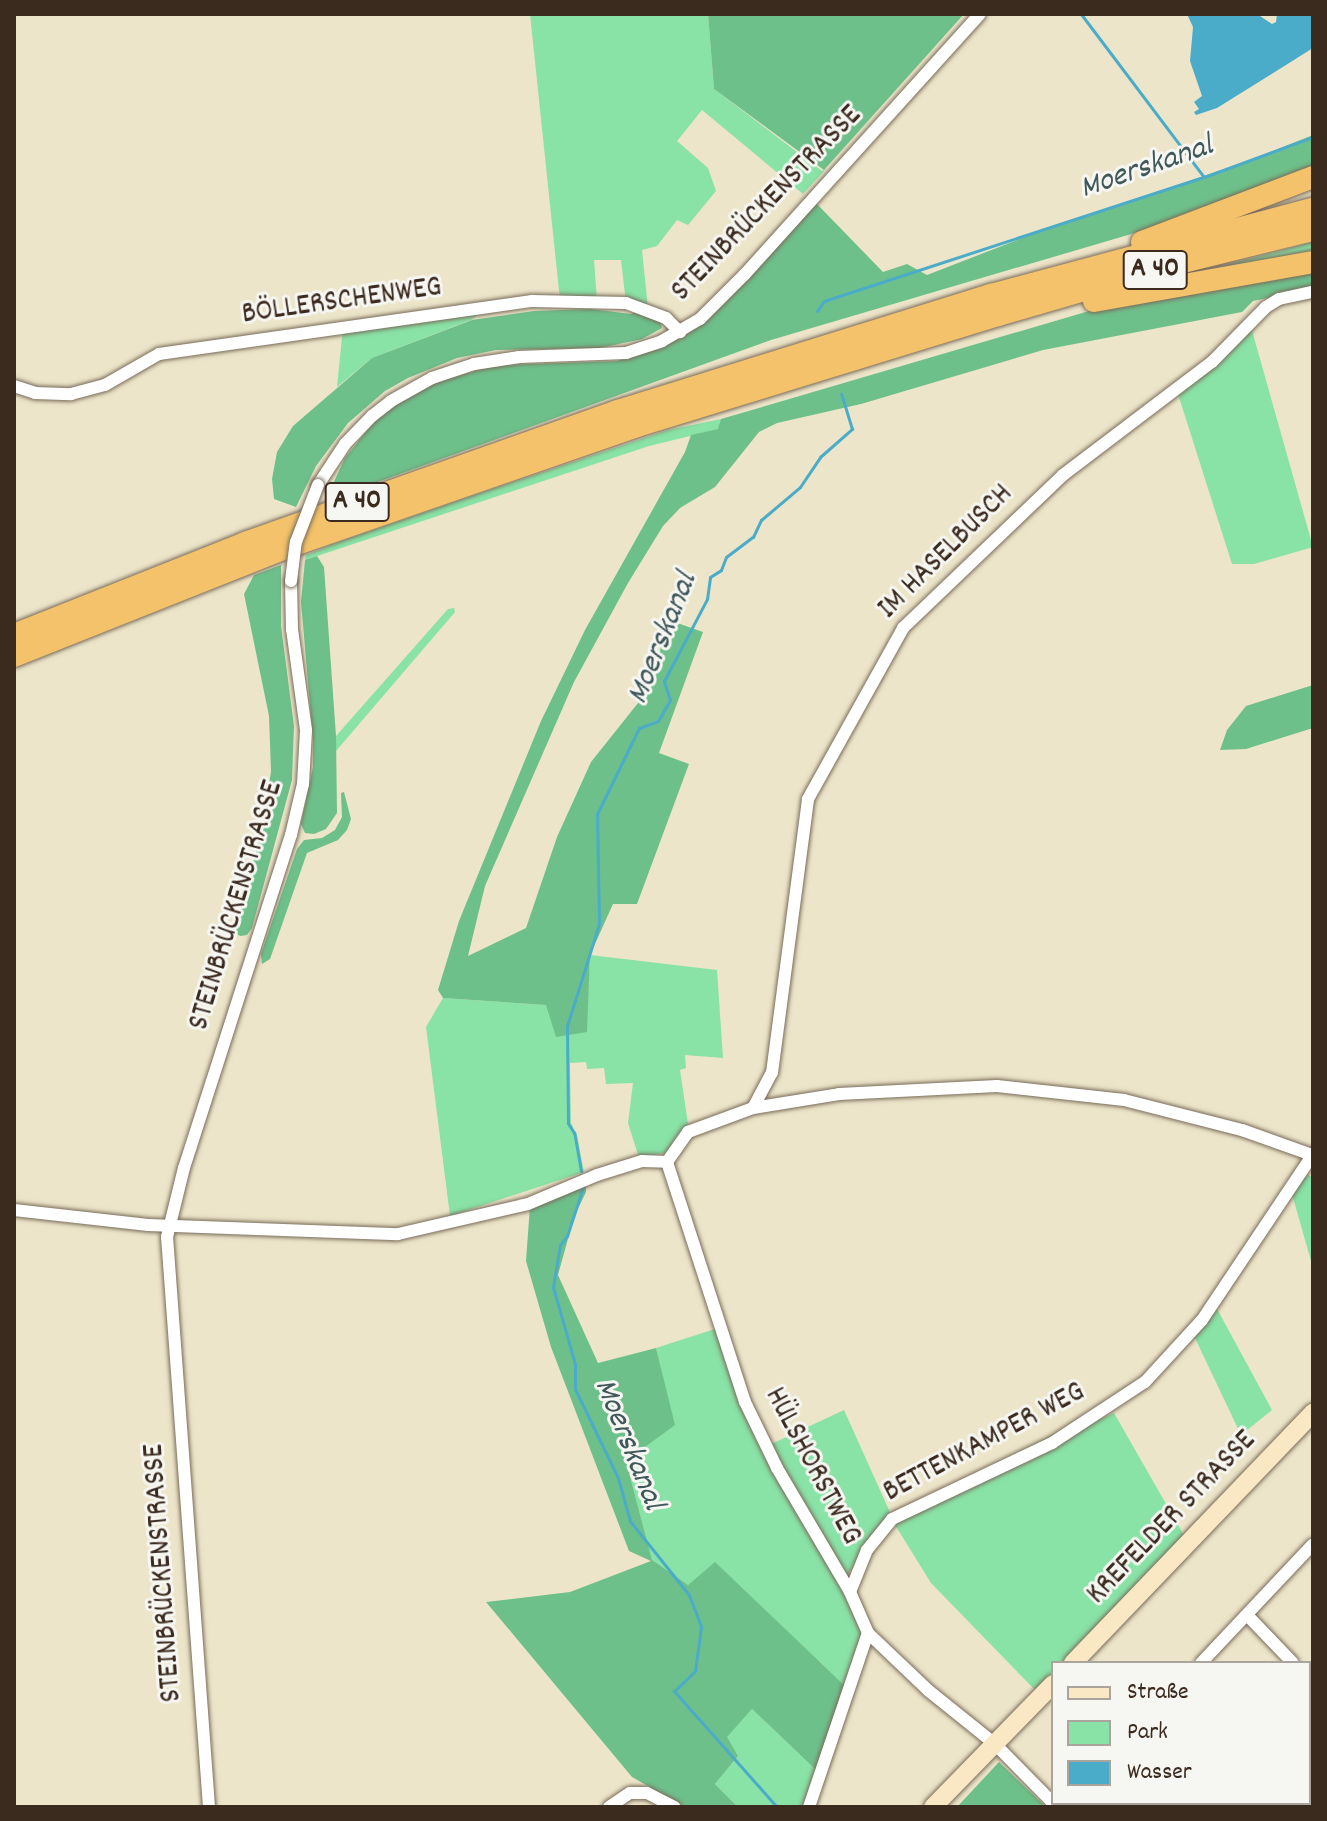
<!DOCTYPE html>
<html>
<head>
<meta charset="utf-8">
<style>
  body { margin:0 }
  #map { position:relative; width:1327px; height:1821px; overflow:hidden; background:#ede5c9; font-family:Dekko,sans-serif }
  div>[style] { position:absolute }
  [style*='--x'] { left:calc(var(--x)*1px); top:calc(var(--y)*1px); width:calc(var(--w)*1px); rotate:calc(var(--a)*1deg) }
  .green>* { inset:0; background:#89e2a6 }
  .forest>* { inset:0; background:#6ec08b }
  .water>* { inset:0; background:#4aacc9 }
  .stream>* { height:3px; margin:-1.5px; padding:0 1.5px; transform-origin:1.5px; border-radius:1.5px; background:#4aacc9 }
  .roads { filter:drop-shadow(0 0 2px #796b5a) drop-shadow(0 0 2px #796b5a) }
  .street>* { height:12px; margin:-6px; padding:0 6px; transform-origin:6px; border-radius:6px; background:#fff }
  .secondary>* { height:18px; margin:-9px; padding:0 9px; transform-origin:9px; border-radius:9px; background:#fae7c3 }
  .highway>* { height:22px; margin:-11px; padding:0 11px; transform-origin:11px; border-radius:11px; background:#f3c26a }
  .bridges { filter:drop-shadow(0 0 2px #796b5a) drop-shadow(0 0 2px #796b5a) }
  .street-bridge>* { height:12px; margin:-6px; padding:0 6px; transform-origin:6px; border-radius:6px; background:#fff }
  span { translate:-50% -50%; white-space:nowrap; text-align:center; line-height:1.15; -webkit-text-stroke:6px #f6f6f2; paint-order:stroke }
  .shield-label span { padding:2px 6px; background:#f6f6f2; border:2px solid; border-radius:6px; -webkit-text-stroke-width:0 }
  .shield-label { font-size:28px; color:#3b2a1e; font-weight:700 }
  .street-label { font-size:30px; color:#3b2a1e }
  .water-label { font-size:32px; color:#40585a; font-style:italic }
  .frame { position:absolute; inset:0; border:16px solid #3b2a1e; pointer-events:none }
  .legend { position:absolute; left:1051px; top:1661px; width:260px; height:144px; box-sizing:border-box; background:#f6f6f2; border:2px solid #aba49d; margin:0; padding:10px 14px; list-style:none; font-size:24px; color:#3b2a1e }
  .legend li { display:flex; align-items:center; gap:16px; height:40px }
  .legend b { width:40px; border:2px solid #aba49d }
</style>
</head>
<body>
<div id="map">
  <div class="green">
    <i style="clip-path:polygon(530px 14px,708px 14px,714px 89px,822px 171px,826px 169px,803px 194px,702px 110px,677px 141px,708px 168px,716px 191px,688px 225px,677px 220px,657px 246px,642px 250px,648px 308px,626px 303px,621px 260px,594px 260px,597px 300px,560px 300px)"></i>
    <i style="clip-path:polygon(1313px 242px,1313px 251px,1196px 273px)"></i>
    <i style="clip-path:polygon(489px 307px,471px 320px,372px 358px,337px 387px,343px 327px)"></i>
    <i style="clip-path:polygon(1251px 327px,1313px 547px,1254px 564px,1232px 564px,1178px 394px)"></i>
    <i style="clip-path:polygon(721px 419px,719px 429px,649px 446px,305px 560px,306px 555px,339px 542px,478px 494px,668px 430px)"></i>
    <i style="clip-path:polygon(454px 608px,455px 612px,336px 751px,336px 736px,448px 609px)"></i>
    <i style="clip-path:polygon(590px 955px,717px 970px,723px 1058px,685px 1055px,686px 1068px,680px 1070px,688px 1124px,669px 1152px,639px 1158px,628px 1123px,633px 1083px,606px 1084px,604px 1068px,587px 1069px,586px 1062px,570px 1063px,571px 1123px,577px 1135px,584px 1172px,450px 1216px,426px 1027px,443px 998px,546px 1005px,586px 1032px)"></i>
    <i style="clip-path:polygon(1306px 1173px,1313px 1178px,1313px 1268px,1292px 1194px)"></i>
    <i style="clip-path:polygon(1216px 1307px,1272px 1410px,1241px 1435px,1195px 1338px,1185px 1346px)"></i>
    <i style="clip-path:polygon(721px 1327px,767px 1446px,844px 1410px,893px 1519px,1146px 1385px,1099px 1420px,1114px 1413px,1185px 1537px,1063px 1663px,1053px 1663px,1053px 1673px,1036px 1691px,931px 1583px,892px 1520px,846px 1576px,862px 1632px,844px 1685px,715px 1563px,688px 1585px,652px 1561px,626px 1461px,674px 1425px,656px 1348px)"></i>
    <i style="clip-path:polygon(752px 1709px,816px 1770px,805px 1807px,738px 1807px,715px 1784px,738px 1756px,726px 1737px)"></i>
    <i style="clip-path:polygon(1309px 1779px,1313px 1780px,1313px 1803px,1303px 1807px,1188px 1807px,1172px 1803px,1309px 1803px)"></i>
  </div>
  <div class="forest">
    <i style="clip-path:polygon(708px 14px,964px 14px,824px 170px,714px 89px)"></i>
    <i style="clip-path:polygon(1313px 135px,1313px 171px,1128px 235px,771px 340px,325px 501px,345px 458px,373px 423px,408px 396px,439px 381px,497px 365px,617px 361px,684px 337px,723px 305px,815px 202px,883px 272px,907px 264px,927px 275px,1038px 232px,1245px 162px)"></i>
    <i style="clip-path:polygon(1313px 271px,1313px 288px,1253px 301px,1242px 312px,1043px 350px,861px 404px,777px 423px,759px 432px,715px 487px,680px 508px,663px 526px,628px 583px,574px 682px,485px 886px,468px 956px,526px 928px,557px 837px,591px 762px,654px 683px,666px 619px,703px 632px,659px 753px,689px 764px,637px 904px,613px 904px,590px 955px,587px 1032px,556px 1037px,546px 1005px,443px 998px,438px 990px,459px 921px,541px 721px,585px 630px,685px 452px,691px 435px,718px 429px,721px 419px,1089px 311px)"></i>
    <i style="clip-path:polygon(590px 309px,631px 314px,639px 310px,660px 321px,662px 328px,642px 339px,600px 348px,496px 350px,457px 358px,408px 378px,385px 391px,348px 423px,316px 466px,296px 507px,274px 499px,272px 479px,277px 452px,293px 426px,372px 358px,472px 320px,534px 311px)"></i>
    <i style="clip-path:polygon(317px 556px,324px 567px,336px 736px,337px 813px,326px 829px,314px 834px,305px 833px,301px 824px,313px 767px,313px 739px,301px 602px,305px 560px)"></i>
    <i style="clip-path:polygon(281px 565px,281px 626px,294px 726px,292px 780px,252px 928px,247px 935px,240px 936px,234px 932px,263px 827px,271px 771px,269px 716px,244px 594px,254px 575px)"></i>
    <i style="clip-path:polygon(1313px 685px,1313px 728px,1246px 749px,1220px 750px,1227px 730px,1246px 706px)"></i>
    <i style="clip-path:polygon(344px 792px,351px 819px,347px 830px,338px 840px,307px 853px,270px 959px,262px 964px,261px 954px,297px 849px,304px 840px,322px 838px,335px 830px,342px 817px,341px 793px)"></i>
    <i style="clip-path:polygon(586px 1182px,586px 1192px,574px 1217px,558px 1275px,598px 1363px,656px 1348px,675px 1425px,626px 1461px,652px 1560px,688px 1585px,715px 1562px,844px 1685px,816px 1770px,752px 1709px,727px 1737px,738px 1756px,715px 1784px,738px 1807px,685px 1807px,632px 1777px,486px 1602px,570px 1592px,651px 1561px,629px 1551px,551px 1347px,526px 1261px,530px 1206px)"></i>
    <i style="clip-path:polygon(999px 1762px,1046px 1807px,957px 1807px)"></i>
  </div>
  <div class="water">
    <i style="clip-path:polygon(1187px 14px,1257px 14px,1272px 24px,1276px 22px,1277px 14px,1313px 14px,1313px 48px,1217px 108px,1196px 115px,1194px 112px,1199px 109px,1194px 102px,1202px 96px,1190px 61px,1193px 27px)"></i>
  </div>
  <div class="stream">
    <i style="--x:1081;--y:14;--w:204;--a:53"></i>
    <i style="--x:817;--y:311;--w:12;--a:-55"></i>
    <i style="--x:824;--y:301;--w:400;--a:-18.1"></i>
    <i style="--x:1204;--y:177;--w:116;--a:-20.2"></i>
    <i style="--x:581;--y:1171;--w:39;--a:-100"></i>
    <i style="--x:574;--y:1133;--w:12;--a:-121"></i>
    <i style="--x:568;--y:1123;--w:97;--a:-90.6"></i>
    <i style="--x:567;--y:1026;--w:107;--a:-72.6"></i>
    <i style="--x:599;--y:924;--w:110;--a:-91"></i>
    <i style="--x:597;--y:814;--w:96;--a:-64"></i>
    <i style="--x:639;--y:728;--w:20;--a:-20"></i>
    <i style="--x:658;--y:721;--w:24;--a:-60"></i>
    <i style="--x:670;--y:700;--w:20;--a:-108"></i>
    <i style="--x:664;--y:681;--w:93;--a:-62.3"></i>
    <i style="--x:707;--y:599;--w:22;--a:-82"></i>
    <i style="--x:710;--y:577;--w:13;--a:-32"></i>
    <i style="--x:721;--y:570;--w:14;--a:-69"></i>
    <i style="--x:726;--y:557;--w:34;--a:-37"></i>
    <i style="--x:753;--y:537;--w:19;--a:-65"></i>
    <i style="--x:761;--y:520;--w:51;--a:-40.2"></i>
    <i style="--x:800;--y:487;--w:36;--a:-56"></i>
    <i style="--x:820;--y:457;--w:43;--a:-41.2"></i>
    <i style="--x:852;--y:429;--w:37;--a:-107"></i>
    <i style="--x:584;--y:1184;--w:55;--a:108.1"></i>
    <i style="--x:567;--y:1236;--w:11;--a:128"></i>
    <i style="--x:560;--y:1245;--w:43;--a:99.5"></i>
    <i style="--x:553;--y:1287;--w:80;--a:74.1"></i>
    <i style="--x:575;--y:1364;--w:25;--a:90"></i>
    <i style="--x:575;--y:1389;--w:99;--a:64.2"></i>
    <i style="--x:618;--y:1478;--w:45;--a:74.4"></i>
    <i style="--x:630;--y:1521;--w:95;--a:51.4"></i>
    <i style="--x:689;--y:1595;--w:34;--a:69"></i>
    <i style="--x:701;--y:1627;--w:44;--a:97.8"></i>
    <i style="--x:695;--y:1671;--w:29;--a:136"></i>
    <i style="--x:674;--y:1691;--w:155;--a:48.4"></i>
  </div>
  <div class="roads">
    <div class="street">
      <i style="--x:14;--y:386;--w:22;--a:18"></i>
      <i style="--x:35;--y:393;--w:36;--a:2"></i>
      <i style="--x:71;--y:394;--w:35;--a:-15"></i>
      <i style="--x:105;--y:385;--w:62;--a:-29.9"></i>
      <i style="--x:159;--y:354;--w:377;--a:-8.1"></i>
      <i style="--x:532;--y:301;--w:94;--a:1.2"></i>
      <i style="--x:626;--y:303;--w:43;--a:20.6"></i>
      <i style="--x:666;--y:318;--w:20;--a:45"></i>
      <i style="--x:318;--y:485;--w:49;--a:-56.6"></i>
      <i style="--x:345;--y:444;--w:39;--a:-46"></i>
      <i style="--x:372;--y:416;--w:24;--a:-38"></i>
      <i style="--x:391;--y:401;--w:47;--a:-29.3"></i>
      <i style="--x:432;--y:378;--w:44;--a:-18.4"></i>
      <i style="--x:474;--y:364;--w:46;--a:-8.8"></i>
      <i style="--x:519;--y:357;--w:107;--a:-2.1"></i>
      <i style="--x:626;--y:353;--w:38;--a:-18"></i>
      <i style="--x:662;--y:341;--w:44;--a:-30.1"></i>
      <i style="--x:700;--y:319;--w:64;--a:-45"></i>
      <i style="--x:745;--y:274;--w:350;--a:-47.9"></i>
      <i style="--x:753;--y:1108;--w:40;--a:-62"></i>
      <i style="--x:772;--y:1073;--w:276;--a:-82.5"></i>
      <i style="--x:808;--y:799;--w:196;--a:-60.9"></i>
      <i style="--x:903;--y:628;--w:221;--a:-43.7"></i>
      <i style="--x:1063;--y:475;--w:187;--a:-37.2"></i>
      <i style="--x:1212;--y:362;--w:77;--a:-45.5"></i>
      <i style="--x:1266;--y:307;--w:15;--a:-32"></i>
      <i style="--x:1279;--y:299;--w:35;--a:-12"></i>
      <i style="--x:667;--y:1162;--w:37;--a:-55"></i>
      <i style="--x:688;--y:1132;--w:69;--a:-20.3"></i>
      <i style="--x:753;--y:1108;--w:87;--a:-9.2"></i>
      <i style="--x:839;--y:1094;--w:158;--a:-2.9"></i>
      <i style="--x:997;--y:1086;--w:128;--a:6.3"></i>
      <i style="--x:1124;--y:1100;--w:122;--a:14.3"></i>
      <i style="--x:1242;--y:1130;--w:74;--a:19.7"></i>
      <i style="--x:14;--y:1210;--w:135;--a:6.4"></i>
      <i style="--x:148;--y:1225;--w:250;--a:2.1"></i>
      <i style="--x:398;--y:1234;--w:133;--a:-13"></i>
      <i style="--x:528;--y:1204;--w:75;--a:-22.8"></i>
      <i style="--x:597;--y:1175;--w:47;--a:-17.3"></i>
      <i style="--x:642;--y:1161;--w:25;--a:2"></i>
      <i style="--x:667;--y:1162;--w:252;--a:72"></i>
      <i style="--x:745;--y:1402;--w:73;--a:64.1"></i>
      <i style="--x:777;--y:1468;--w:144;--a:59.5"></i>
      <i style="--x:850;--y:1592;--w:45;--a:66.3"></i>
      <i style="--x:868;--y:1633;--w:84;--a:43.6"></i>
      <i style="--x:929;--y:1691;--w:85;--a:38.8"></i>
      <i style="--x:995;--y:1744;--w:88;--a:45.5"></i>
      <i style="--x:850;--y:1592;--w:45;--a:-68"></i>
      <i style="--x:867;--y:1550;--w:40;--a:-51"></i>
      <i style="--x:892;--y:1519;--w:177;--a:-25.4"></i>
      <i style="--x:1052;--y:1443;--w:111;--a:-33.3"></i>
      <i style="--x:1145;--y:1382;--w:84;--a:-47.4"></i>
      <i style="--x:1202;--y:1320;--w:200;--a:-56.2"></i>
      <i style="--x:1247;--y:1615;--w:66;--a:46.2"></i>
      <i style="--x:1201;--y:1663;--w:163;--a:-46.7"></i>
      <i style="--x:1309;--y:1680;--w:6;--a:45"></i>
      <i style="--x:209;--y:1807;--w:572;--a:-94.21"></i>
      <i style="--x:167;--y:1237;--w:71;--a:-76.2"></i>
      <i style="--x:184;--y:1168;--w:350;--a:-72.2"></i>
      <i style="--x:291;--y:835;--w:52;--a:-76.8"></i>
      <i style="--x:303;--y:784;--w:54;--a:-86.8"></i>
      <i style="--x:306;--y:730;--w:102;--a:-97.9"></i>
      <i style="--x:292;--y:629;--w:48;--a:-91.2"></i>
      <i style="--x:609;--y:1807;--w:25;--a:-34"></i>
      <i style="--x:630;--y:1793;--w:17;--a:0"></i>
      <i style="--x:647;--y:1793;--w:31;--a:27"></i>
      <i style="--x:809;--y:1807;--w:184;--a:-71.3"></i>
    </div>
    <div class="secondary">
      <i style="--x:1073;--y:1663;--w:347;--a:-46.2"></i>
      <i style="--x:933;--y:1807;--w:172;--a:-45.7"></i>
    </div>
    <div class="highway">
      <i style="--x:1142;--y:242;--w:183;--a:-20.8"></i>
      <i style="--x:1094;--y:301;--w:222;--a:-10.1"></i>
      <i style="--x:14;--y:635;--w:249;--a:-21.7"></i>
      <i style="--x:245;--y:543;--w:396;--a:-19.5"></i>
      <i style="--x:618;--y:411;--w:391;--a:-17.3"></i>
      <i style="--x:991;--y:295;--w:333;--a:-15"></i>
      <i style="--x:14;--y:656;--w:298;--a:-21.7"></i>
      <i style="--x:291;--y:546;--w:366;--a:-19.1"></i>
      <i style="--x:637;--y:426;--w:378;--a:-17.1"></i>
      <i style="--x:998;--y:315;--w:176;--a:-16.2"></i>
      <i style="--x:1167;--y:266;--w:150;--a:-13.9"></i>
    </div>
  </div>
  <div class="bridges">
    <div class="street-bridge">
      <i style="--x:291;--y:581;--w:39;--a:-83"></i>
      <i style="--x:296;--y:542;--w:61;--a:-68.9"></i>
    </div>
  </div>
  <div class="shield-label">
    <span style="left:1155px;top:270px">A 40</span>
    <span style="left:357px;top:502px">A 40</span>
  </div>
  <div class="street-label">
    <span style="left:768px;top:205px;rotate:-46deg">STEINBRÜCKENSTRASSE</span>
    <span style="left:342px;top:303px;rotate:-8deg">BÖLLERSCHENWEG</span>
    <span style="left:947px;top:553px;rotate:-45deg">IM HASELBUSCH</span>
    <span style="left:238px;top:906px;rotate:-73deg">STEINBRÜCKENSTRASSE</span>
    <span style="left:985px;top:1444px;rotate:-28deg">BETTENKAMPER WEG</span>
    <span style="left:811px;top:1467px;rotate:62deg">HÜLSHORSTWEG</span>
    <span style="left:1173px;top:1519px;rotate:-46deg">KREFELDER STRASSE</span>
    <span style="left:165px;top:1573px;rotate:-94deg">STEINBRÜCKENSTRASSE</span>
  </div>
  <div class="water-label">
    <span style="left:1147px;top:169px;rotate:-19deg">Moerskanal</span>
    <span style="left:664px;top:639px;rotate:-68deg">Moerskanal</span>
    <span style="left:627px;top:1445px;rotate:68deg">Moerskanal</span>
  </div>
  <div class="frame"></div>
  <ul class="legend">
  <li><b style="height:10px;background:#fae7c3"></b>Straße</li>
  <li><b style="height:22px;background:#89e2a6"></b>Park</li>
  <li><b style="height:22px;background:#4aacc9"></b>Wasser</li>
  </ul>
</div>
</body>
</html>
